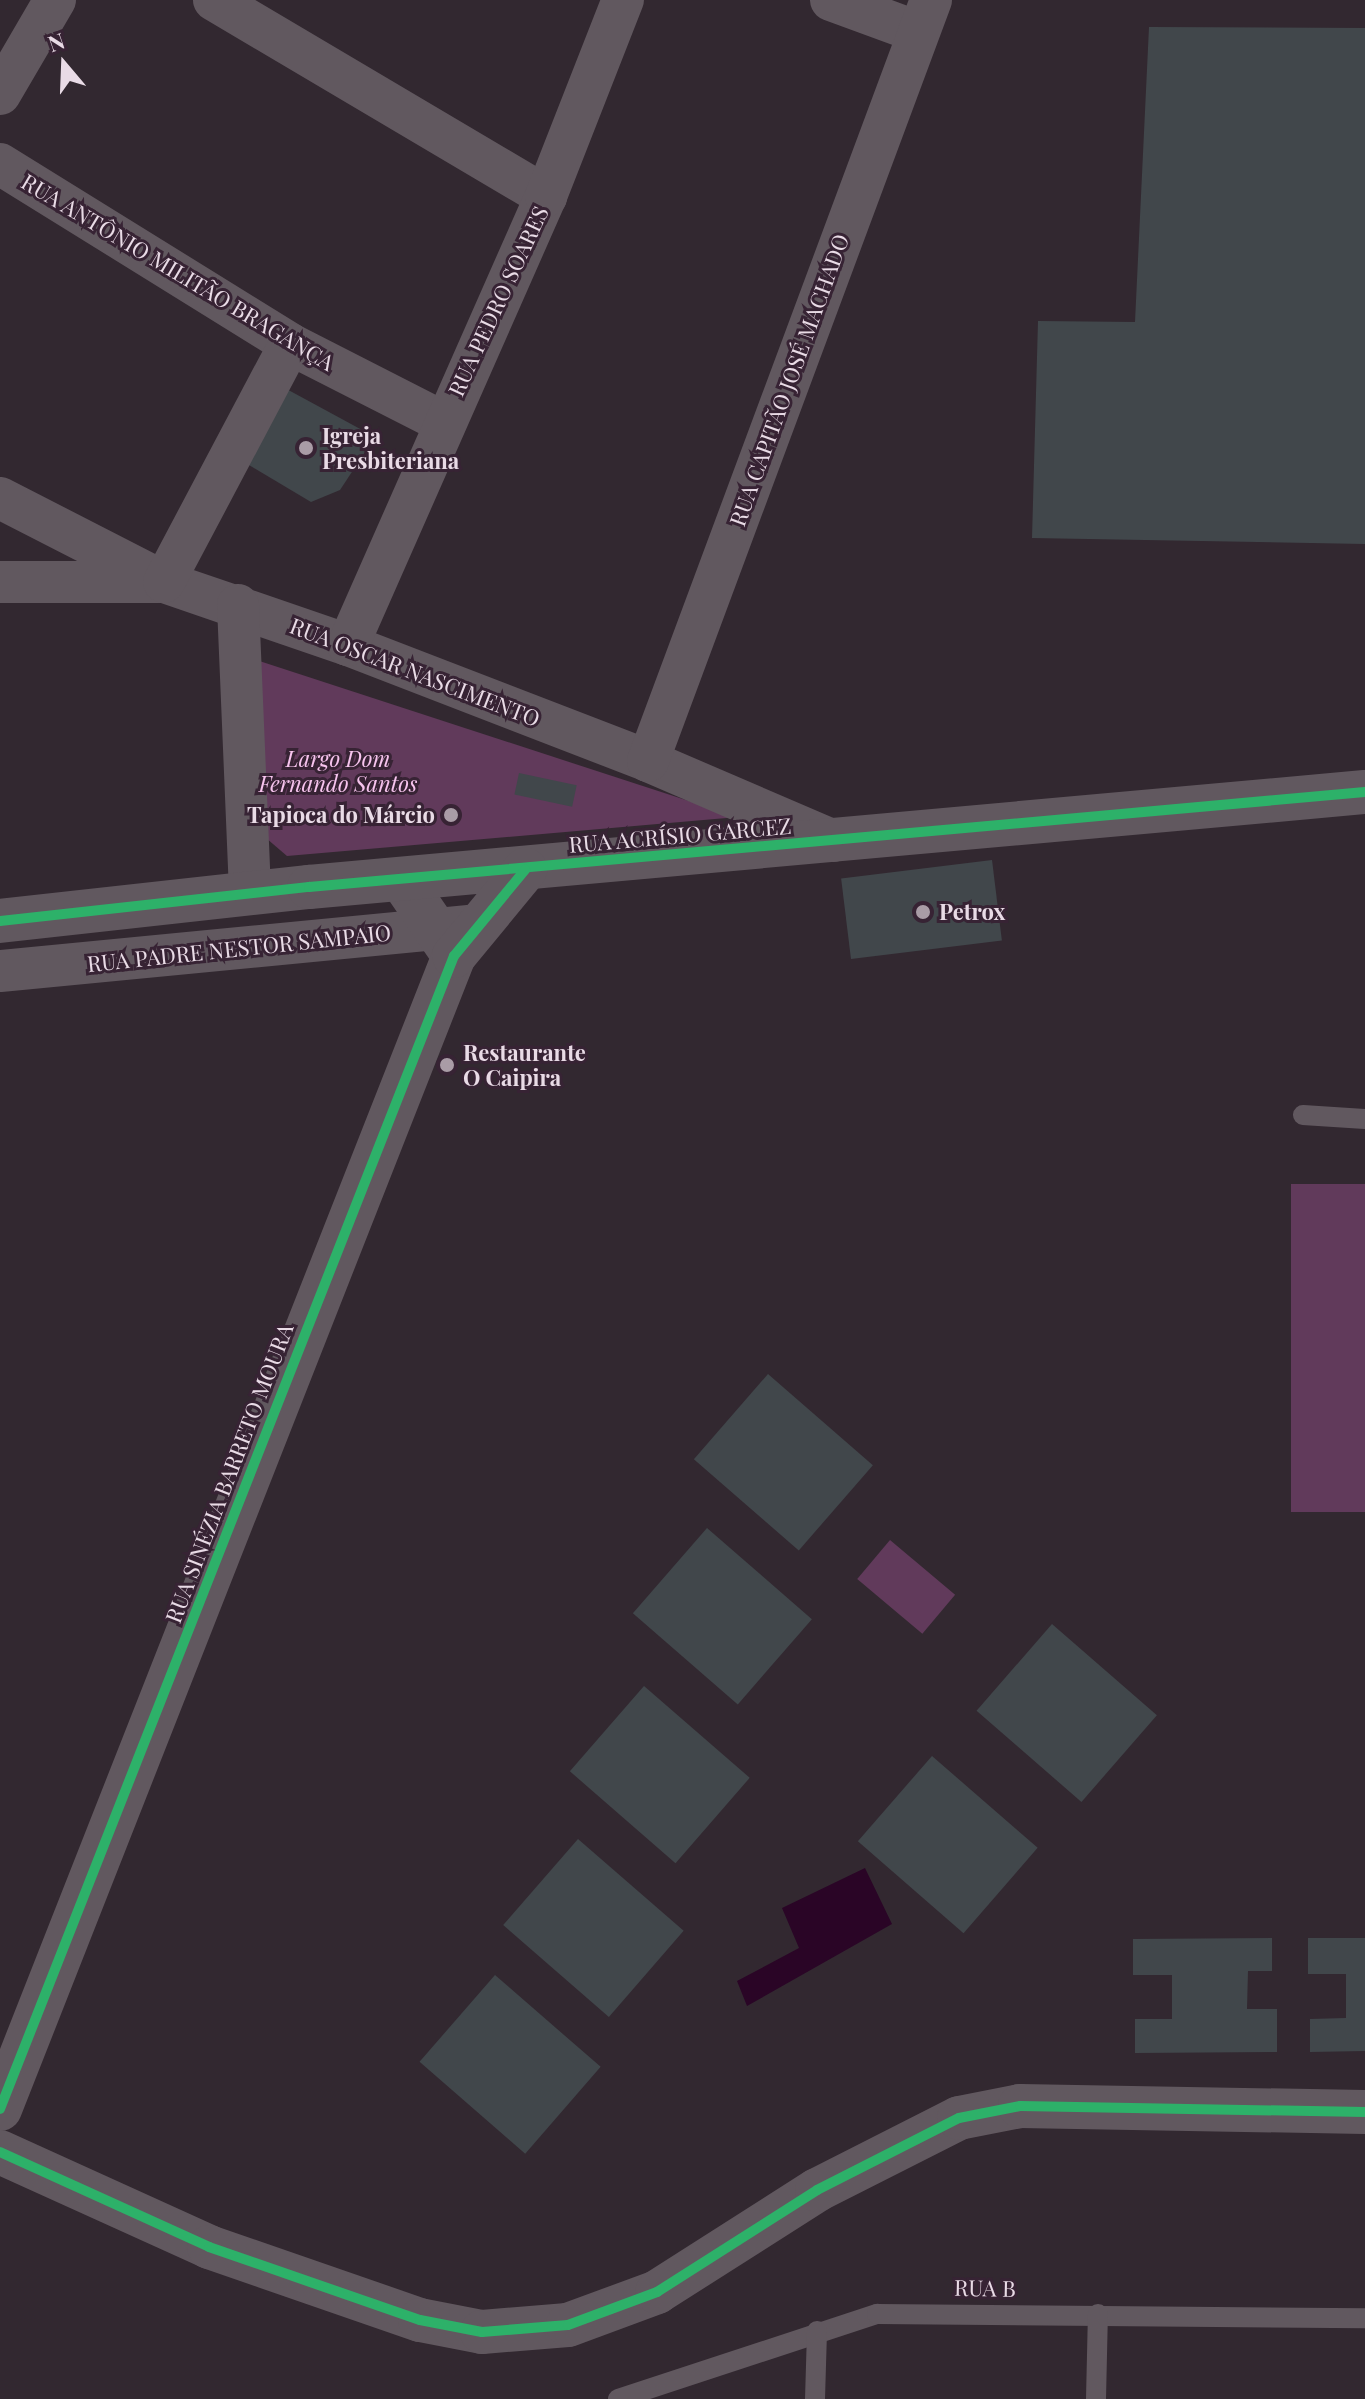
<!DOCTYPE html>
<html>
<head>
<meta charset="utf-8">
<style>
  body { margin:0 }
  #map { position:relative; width:1365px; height:2399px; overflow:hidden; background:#322830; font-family:"Playfair Display",serif }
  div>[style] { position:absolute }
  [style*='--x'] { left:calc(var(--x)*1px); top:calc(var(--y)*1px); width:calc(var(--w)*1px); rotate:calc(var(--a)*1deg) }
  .green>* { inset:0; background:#613a5b; transform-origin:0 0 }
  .water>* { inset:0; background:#2a0526 }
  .building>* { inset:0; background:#41474b; transform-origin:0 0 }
  .service>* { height:20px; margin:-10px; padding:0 10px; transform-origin:10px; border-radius:10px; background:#61585f }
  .minor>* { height:42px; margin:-21px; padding:0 21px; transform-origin:21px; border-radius:21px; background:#61585f }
  .tertiary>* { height:44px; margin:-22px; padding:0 22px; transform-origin:22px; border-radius:22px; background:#61585f }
  .cycleway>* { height:10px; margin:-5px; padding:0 5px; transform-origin:5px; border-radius:5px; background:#2db169 }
  .dots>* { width:22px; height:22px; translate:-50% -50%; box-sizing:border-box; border:4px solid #372334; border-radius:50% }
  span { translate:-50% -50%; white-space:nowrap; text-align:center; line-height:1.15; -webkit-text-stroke:6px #372334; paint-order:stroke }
  .street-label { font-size:22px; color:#e9dbe6 }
  .poi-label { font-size:22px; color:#e9dbe6; font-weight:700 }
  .left { translate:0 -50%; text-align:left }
  .right { translate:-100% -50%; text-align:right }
  .park-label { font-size:22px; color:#f7c4ee; font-style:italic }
  .north { position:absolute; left:24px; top:24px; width:80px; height:80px; -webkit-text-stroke:6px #372334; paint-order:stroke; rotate:341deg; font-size:22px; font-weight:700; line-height:32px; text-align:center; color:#e9dbe6 }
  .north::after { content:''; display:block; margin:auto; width:28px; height:36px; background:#e9dbe6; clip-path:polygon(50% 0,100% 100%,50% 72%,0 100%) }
</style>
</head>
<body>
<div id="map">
  <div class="green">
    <i style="clip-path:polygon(250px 658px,738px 817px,287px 856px,266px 838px)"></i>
    <i style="left:1291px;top:1184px;width:74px;height:328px"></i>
    <i style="left:890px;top:1540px;width:85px;height:51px;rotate:40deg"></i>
  </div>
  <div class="water">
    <i style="clip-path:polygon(865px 1868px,892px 1924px,747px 2006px,737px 1981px,799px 1948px,782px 1908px)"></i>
  </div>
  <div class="building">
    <i style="clip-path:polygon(1149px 27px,1365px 28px,1365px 544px,1032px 538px,1038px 321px,1135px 322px)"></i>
    <i style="clip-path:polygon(281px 386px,375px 437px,340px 490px,311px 502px,239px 459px)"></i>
    <i style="left:519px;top:773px;width:59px;height:22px;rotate:12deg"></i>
    <i style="left:992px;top:860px;width:81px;height:152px;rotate:83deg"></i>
    <i style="left:768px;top:1374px;width:139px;height:113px;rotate:41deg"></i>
    <i style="left:707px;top:1528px;width:139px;height:113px;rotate:41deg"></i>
    <i style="left:1052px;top:1624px;width:139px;height:115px;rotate:41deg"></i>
    <i style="left:644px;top:1686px;width:140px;height:113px;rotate:41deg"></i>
    <i style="left:932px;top:1756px;width:140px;height:113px;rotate:41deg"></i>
    <i style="left:578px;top:1839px;width:140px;height:114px;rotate:41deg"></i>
    <i style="clip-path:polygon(1272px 1938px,1272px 1971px,1248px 1971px,1247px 2009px,1277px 2009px,1277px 2052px,1135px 2053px,1135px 2019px,1172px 2019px,1172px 1975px,1133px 1975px,1133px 1939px)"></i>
    <i style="clip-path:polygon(1308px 1938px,1365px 1938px,1365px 2051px,1310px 2052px,1310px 2019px,1346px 2018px,1346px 1974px,1308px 1974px)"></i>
    <i style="left:495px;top:1975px;width:140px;height:115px;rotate:41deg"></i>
  </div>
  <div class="service">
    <i style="--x:1303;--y:1115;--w:62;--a:3.7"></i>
    <i style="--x:618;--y:2399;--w:273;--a:-18.2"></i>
    <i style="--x:877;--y:2314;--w:488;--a:0.5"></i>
    <i style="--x:815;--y:2399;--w:68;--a:-88.3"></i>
    <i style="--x:1096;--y:2399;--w:85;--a:-88.7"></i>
  </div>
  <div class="minor">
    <i style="--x:214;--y:0;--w:386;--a:30.6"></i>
    <i style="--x:831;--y:0;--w:93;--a:20.2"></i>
    <i style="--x:0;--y:94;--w:109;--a:-59.7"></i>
    <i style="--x:0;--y:164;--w:341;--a:31.8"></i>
    <i style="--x:290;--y:344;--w:172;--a:27"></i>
    <i style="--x:0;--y:498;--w:184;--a:27.1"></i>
    <i style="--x:164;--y:582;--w:194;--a:18.9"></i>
    <i style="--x:348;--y:645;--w:322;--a:21.1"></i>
    <i style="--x:648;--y:761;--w:202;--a:23.3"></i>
    <i style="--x:0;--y:582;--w:159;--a:0"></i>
    <i style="--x:164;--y:582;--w:269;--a:-62.1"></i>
    <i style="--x:238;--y:605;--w:288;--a:87.6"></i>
    <i style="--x:348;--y:645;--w:491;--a:-66.2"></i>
    <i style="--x:546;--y:196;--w:211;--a:-68.6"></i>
    <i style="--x:648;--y:761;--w:812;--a:-69.6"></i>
    <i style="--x:0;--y:971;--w:471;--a:-5.5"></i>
  </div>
  <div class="tertiary">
    <i style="--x:401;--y:879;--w:93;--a:55.5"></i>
    <i style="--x:0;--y:921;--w:311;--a:-6.3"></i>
    <i style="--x:309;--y:887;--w:1060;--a:-5.14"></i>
    <i style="--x:0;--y:2109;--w:1239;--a:-68.51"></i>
    <i style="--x:454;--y:956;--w:112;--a:-50.5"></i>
    <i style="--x:0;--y:2152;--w:230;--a:24.4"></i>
    <i style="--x:209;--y:2247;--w:223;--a:19.1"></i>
    <i style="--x:420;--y:2320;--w:63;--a:11"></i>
    <i style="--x:482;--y:2332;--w:86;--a:-4.7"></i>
    <i style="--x:568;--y:2325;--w:95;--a:-20.3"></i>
    <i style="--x:657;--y:2292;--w:190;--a:-32.5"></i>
    <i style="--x:817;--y:2190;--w:159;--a:-26.9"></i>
    <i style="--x:959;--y:2118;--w:62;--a:-11.1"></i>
    <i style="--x:1020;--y:2106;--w:345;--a:1"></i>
  </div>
  <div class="cycleway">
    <i style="--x:0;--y:921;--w:311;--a:-6.3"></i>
    <i style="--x:309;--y:887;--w:1060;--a:-5.14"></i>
    <i style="--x:0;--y:2109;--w:1239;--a:-68.51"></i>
    <i style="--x:454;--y:956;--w:112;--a:-50.5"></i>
    <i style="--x:0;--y:2152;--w:230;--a:24.4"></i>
    <i style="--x:209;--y:2247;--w:223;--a:19.1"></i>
    <i style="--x:420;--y:2320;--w:63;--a:11"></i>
    <i style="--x:482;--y:2332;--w:86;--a:-4.7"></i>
    <i style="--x:568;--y:2325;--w:95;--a:-20.3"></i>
    <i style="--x:657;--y:2292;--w:190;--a:-32.5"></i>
    <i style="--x:817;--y:2190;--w:159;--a:-26.9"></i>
    <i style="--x:959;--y:2118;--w:62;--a:-11.1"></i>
    <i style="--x:1020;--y:2106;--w:345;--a:1"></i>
  </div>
  <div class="dots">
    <i style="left:306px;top:448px;background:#a99ca6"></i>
    <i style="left:451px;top:815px;background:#a99ca6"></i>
    <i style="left:923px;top:912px;background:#a99ca6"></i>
    <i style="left:447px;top:1065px;background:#a99ca6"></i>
  </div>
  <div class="street-label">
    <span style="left:178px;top:272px;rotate:31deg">RUA ANTÔNIO MILITÃO BRAGANÇA</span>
    <span style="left:498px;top:301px;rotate:-65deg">RUA PEDRO SOARES</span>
    <span style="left:789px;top:380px;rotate:-70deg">RUA CAPITÃO JOSÉ MACHADO</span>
    <span style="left:415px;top:672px;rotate:21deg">RUA OSCAR NASCIMENTO</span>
    <span style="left:680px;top:835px;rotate:-5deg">RUA ACRÍSIO GARCEZ</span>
    <span style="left:239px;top:948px;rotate:-6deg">RUA PADRE NESTOR SAMPAIO</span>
    <span style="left:229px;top:1473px;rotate:-69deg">RUA SINÉZIA BARRETO MOURA</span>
    <span style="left:985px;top:2288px;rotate:1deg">RUA B</span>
  </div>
  <div class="poi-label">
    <span class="left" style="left:322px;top:448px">Igreja<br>Presbiteriana</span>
    <span class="right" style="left:435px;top:815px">Tapioca do Márcio</span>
    <span class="left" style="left:939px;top:912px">Petrox</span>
    <span class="left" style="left:463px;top:1065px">Restaurante<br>O Caipira</span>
  </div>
  <div class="park-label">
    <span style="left:338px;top:771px">Largo Dom<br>Fernando Santos</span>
  </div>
  <div class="north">N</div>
</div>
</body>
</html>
